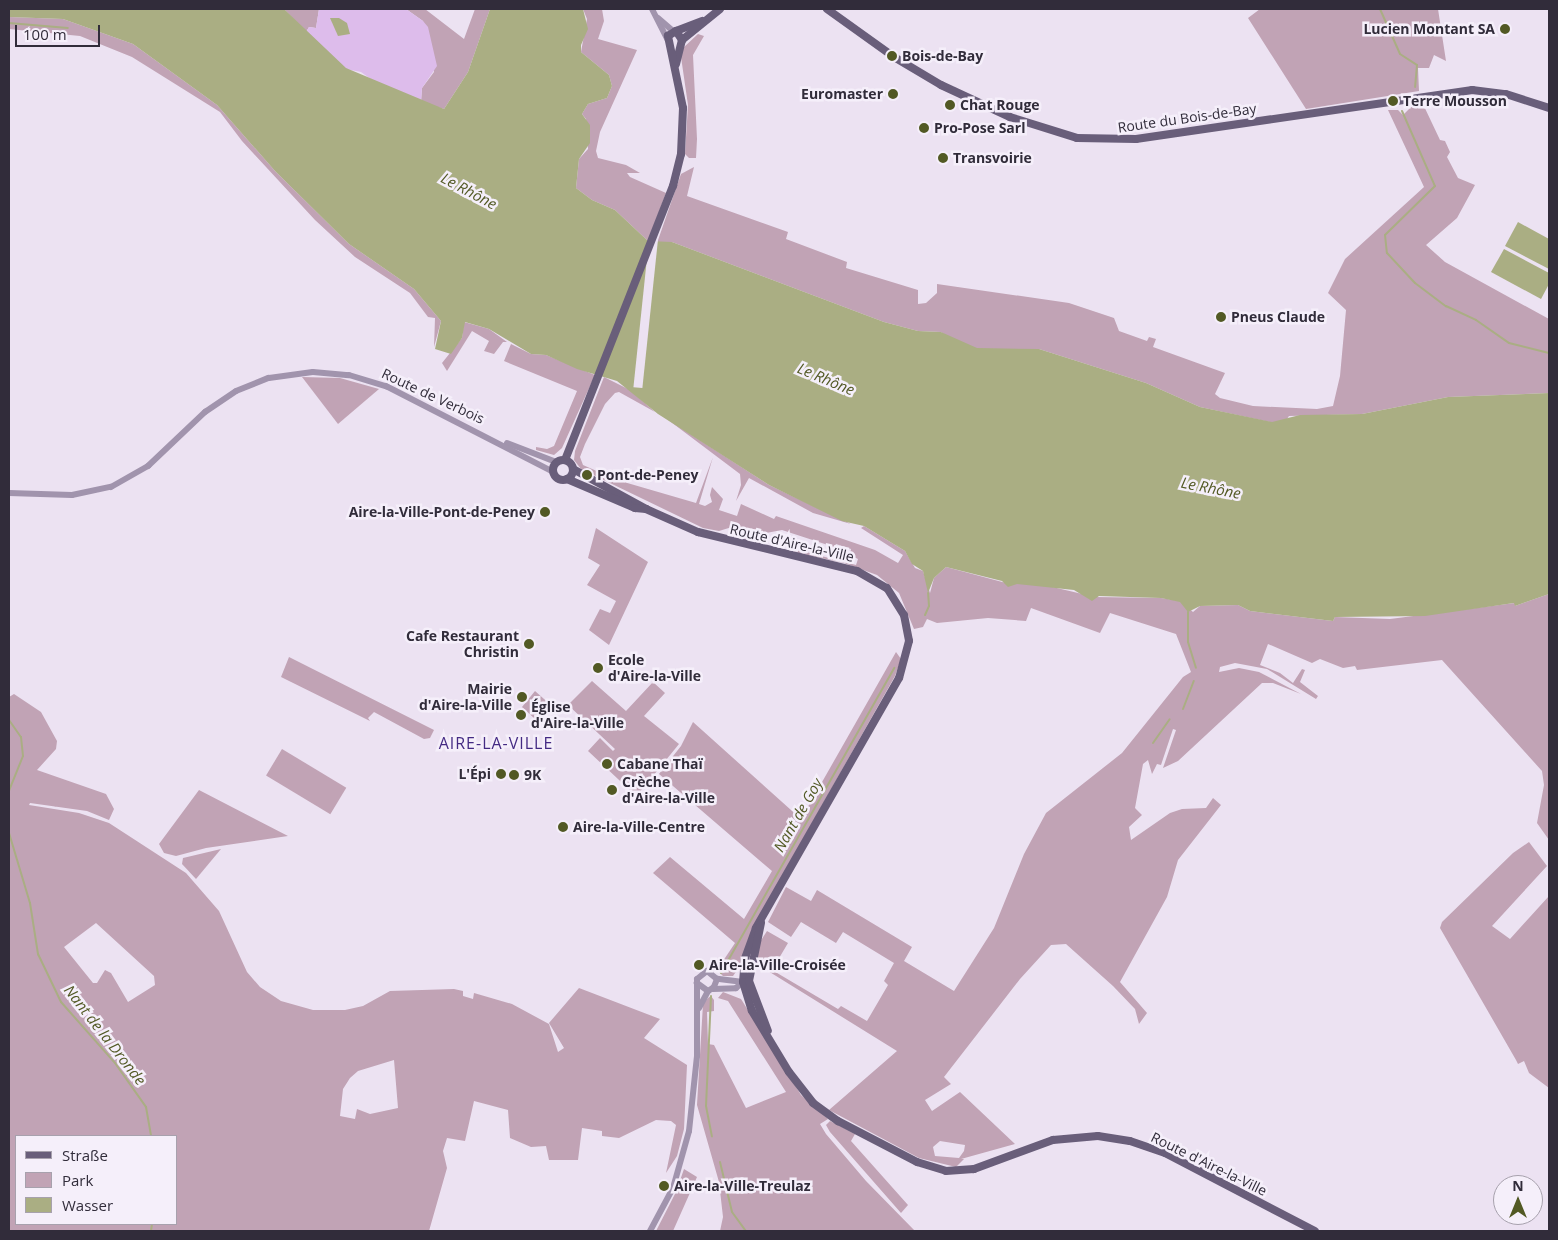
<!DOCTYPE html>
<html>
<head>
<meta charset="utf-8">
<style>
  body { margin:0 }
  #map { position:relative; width:1558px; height:1240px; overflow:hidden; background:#ece2f2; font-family:"Open Sans",sans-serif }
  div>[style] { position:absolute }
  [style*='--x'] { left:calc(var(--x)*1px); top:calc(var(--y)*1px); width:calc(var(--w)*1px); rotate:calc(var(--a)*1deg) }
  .green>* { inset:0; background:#c1a3b5; transform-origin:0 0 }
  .sand>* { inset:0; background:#ddbceb }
  .water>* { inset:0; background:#aaae83 }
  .pier>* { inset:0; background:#ece2f2; transform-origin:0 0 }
  .stream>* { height:2px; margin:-1px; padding:0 1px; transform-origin:1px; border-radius:1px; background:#aaae83 }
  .minor>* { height:6px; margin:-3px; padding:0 3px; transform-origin:3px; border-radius:3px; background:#a194ad }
  .major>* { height:8px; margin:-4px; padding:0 4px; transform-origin:4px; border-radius:4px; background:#695e7a }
  .major>.ring { margin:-4px; padding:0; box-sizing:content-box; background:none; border:8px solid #695e7a; border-radius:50% }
  .dots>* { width:14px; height:14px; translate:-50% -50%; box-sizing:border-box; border:2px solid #f5effa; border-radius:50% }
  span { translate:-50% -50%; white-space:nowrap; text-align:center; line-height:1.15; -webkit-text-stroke:5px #f5effa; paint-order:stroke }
  .poi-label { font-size:14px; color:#312c3a; font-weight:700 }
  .right { translate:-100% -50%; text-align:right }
  .left { translate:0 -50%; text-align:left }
  .street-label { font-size:14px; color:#312c3a }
  .water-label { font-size:15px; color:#525924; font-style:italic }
  .quarter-label { font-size:16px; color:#442a83; letter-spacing:1px }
  .frame { position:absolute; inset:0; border:10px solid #312c3a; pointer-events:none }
  .legend { position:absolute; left:15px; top:1135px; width:162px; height:90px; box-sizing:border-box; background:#f5effa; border:1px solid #a7a1ad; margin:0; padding:6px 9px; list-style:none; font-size:15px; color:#312c3a }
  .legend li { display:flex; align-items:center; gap:10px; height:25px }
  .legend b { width:25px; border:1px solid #a7a1ad }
  .north { position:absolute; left:1493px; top:1175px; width:50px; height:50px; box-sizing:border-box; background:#f5effa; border:1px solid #a7a1ad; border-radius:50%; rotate:0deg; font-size:14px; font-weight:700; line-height:20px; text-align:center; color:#312c3a }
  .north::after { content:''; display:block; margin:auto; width:18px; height:22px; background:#525924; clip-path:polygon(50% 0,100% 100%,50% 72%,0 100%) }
  .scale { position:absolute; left:15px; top:25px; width:85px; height:22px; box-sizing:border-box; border:2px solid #312c3a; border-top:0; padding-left:6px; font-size:15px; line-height:18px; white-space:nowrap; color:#312c3a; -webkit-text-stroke:4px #f5effa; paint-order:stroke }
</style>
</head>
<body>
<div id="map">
  <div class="green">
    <i style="clip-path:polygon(284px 9px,319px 9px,316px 28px,309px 27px,306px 32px)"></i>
    <i style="clip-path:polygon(406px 9px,425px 9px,464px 39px,475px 9px,490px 9px,468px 72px,444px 109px,421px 102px,422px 88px,434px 72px,423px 21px)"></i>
    <i style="clip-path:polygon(583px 9px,602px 9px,604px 21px,598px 39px,637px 50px,600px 132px,596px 151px,598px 158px,626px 165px,640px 173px,627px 173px,630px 177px,666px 193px,648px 241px,615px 210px,592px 200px,576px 188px,579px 159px,588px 149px,586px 119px,582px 114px,588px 104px,607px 98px,612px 86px,609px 75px,581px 52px,587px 19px)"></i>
    <i style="clip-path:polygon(1260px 9px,1438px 9px,1446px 61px,1434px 55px,1429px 68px,1418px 68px,1419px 91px,1306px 109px,1248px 18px)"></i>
    <i style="clip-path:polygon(9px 17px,63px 19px,133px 44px,217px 105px,275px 171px,349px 244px,414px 289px,441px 321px,434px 347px,435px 318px,428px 317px,410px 293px,355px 257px,315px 220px,242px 141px,220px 112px,132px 57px,80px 36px,9px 29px)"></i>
    <i style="clip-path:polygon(698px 34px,704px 36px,693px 55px,697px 139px,696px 158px,689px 158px,685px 154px,688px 105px,681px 57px,683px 48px)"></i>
    <i style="clip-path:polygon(1422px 102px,1440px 140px,1445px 141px,1450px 152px,1447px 157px,1458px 178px,1475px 185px,1457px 218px,1426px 245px,1445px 262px,1549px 319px,1549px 393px,1448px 397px,1362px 414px,1289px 416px,1283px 425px,1200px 407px,1146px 383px,1039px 349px,998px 373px,941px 332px,918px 331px,884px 322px,672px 242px,657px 243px,681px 174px,694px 167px,687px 196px,788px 232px,786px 239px,847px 262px,846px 268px,918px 290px,918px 304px,926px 303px,937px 293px,937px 284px,1069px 303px,1114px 318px,1119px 331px,1147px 341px,1149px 337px,1156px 339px,1153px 347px,1225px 373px,1215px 394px,1220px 398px,1253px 406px,1317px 409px,1333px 406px,1340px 376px,1346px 310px,1328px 293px,1345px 259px,1424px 187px,1388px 110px,1398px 110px,1403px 115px,1412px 106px,1410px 104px)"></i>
    <i style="clip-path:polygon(464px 322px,489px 329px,507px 342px,503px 342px,494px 354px,484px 351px,489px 341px,472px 331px,447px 371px,442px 363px,462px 338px)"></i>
    <i style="clip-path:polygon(511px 344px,531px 354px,546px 355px,595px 375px,562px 448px,554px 455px,536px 450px,536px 447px,547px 449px,554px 446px,577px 391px,504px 361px)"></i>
    <i style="clip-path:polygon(302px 377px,340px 378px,379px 389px,338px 424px)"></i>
    <i style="clip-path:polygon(evenodd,604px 377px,630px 390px,655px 412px,619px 392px,615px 393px,605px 404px,585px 444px,580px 457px,583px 465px,617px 480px,696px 503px,713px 457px,699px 504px,705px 506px,712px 502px,710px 495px,712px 487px,723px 499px,719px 510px,737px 516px,741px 504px,774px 519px,776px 516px,875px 550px,898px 563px,903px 555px,861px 528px,864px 526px,905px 551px,915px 568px,923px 571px,930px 593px,934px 578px,946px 567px,1006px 583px,1044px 585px,1095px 597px,1161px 598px,1180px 601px,1193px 612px,1200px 606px,1238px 605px,1250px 611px,1333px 621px,1335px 617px,1390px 619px,1515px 603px,1515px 606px,1549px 594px,1549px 840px,1537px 823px,1544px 785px,1542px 771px,1442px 660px,1357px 670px,1355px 666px,1343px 668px,1320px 659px,1312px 663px,1268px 644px,1260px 665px,1280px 673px,1293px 683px,1302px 669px,1305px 670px,1300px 682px,1318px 696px,1316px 699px,1267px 669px,1235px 663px,1220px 667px,1219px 672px,1239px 668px,1259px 672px,1301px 694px,1273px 683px,1262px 683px,1178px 761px,1163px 768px,1176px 730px,1173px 729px,1161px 765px,1157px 764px,1152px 774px,1148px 760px,1143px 764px,1135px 808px,1142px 815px,1129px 827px,1131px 840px,1170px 813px,1182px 809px,1206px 808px,1213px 798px,1221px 805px,1178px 860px,1167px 897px,1120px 982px,1147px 1013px,1139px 1024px,1135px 1009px,1113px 986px,1066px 944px,1051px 945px,1020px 979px,944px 1077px,951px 1084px,925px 1100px,932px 1111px,960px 1092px,1015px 1144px,961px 1159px,964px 1159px,956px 1167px,919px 1158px,829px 1110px,897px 1051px,755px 963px,760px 942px,767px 931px,788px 943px,772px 970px,838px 1009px,841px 1006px,867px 1021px,888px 985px,884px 981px,894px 963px,843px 932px,836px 943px,801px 922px,791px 937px,768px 922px,786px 887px,811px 901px,817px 890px,912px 947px,904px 961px,954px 991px,994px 928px,1024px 854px,1046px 813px,1122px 753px,1183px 677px,1191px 672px,1176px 634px,1110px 613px,1100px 633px,1031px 608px,1026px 621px,988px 618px,937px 623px,927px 619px,923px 627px,914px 629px,899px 593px,877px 575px,844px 563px,785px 550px,802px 551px,856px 565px,858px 559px,850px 555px,851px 549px,836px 544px,834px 547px,782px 530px,760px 534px,761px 544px,728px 536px,732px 527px,719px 531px,703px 528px,581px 469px,574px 460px,575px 451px,604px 377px,940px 1141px,965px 1145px,964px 1151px,959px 1158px,935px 1156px,933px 1147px,940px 1141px)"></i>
    <i style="clip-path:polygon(667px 419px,769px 485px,851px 524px,813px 513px,749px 478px,736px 501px,741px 485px,740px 474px)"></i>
    <i style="clip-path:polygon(596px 528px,648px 562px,609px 645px,589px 630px,600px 609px,610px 613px,616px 601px,587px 585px,600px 565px,588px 558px)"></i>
    <i style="clip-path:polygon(896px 652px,901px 659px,895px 676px,764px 908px,748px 940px,740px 966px,733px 976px,723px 976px,717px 970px,735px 943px,653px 873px,670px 857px,744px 919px,772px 871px,659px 774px,681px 746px,693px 722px,801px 819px)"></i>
    <i style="clip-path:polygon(289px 657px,434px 730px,430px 738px,424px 739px,374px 712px,368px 718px,370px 721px,281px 677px)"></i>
    <i style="clip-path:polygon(592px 681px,626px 711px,653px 682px,665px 693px,644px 716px,679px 744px,640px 792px,633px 793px,588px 751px,600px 738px,613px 751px,615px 749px,568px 705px)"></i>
    <i style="clip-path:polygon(535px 691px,553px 707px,534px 724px,535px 719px,522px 707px)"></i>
    <i style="clip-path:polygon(evenodd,14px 694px,41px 712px,57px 741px,56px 749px,37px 770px,106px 794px,114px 809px,109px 820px,87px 811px,30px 803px,29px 805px,79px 813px,109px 823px,186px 873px,219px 911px,247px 972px,260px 987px,281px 1001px,313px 1010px,345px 1010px,363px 1006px,390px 991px,454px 989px,463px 991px,463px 996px,473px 999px,474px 993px,512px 1004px,549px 1024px,558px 1052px,564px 1048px,549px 1023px,579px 988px,660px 1019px,644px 1038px,687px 1065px,684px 1129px,677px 1156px,666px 1173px,676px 1125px,671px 1121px,656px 1120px,619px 1138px,602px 1136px,602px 1131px,582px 1128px,578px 1160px,549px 1160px,546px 1146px,531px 1147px,510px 1138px,508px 1110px,474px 1101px,465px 1141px,447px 1138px,443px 1151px,447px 1168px,429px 1231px,9px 1231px,9px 697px,14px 694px,96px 923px,154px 976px,155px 985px,128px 1002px,111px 973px,105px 970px,97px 983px,93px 983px,64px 947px,96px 923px,14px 694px,394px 1060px,398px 1108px,370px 1114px,357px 1109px,355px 1119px,340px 1116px,343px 1089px,350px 1078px,358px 1071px,394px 1060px,14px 694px,176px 1136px,176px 1224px,16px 1224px,16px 1136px,176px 1136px)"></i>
    <i style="left:282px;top:749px;width:75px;height:31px;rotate:31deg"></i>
    <i style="clip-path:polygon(199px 790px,288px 836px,206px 848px,176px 856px,164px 853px,159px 844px)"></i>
    <i style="clip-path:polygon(1529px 842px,1547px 866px,1492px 926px,1510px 939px,1549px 896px,1549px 1088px,1529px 1073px,1524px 1061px,1518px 1064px,1516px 1060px,1440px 928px,1442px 922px,1513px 853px)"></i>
    <i style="clip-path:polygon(221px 849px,196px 879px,182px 864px,183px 858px)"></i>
    <i style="clip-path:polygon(723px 992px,741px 999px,801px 1095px,828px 1119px,820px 1124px,826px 1134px,866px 1181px,915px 1231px,720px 1231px,723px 1217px,719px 1182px,697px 1105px,703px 1004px,708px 998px,711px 996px,714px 1000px,714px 1011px,707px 1012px,708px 1044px,714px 1045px,746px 1108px,786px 1092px,728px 1001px,718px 998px)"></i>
    <i style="clip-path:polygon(830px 1121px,855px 1134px,851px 1141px,908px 1205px,901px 1213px,830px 1132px,826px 1125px)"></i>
    <i style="clip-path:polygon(684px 1169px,697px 1177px,673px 1231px,656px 1231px,676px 1192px)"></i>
  </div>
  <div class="sand">
    <i style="clip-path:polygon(319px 9px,406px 9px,423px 21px,428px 27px,437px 66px,422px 88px,421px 102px,372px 80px,361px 72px,346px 69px,317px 43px,306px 32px,309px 27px,316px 28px)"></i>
  </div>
  <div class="water">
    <i style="clip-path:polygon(9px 9px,284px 9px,346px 68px,444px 109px,468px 72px,490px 9px,583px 9px,588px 29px,581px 45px,581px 52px,609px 75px,612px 86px,607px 98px,588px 104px,582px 114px,590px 125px,590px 143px,579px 159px,576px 188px,592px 200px,615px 210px,648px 241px,672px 242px,884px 322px,918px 331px,941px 332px,977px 348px,1039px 349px,1146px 383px,1200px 407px,1272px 422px,1300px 415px,1362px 414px,1448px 397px,1549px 393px,1549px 594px,1515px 606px,1514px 603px,1425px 616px,1335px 617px,1333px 621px,1250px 611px,1238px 605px,1200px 606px,1188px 612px,1180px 602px,1161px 598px,1099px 596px,1092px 601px,1074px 590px,1017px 584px,1008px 587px,1002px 581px,946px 567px,934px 578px,928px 593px,923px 571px,912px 564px,905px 551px,864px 526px,842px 521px,769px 485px,658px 414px,617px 381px,577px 369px,546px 355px,531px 354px,489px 329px,465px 322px,462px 338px,451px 354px,435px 349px,441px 321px,414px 289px,349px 244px,275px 171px,217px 105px,133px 44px,63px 19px,9px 17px)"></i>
    <i style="clip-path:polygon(330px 18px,339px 18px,347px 23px,350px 34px,338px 36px)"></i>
    <i style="clip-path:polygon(1518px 222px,1549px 239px,1549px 269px,1505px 246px)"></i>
    <i style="clip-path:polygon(1504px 249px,1549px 273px,1549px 284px,1541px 299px,1491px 272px)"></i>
  </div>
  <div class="pier">
    <i style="left:649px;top:239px;width:9px;height:149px;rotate:6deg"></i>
  </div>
  <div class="stream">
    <i style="--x:1380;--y:9;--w:49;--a:66"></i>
    <i style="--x:1400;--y:54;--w:20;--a:33"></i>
    <i style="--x:1417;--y:65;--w:22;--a:95"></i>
    <i style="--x:9;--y:23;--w:59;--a:4.8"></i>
    <i style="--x:1402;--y:111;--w:82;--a:66.3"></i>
    <i style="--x:1435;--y:186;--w:70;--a:135.6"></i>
    <i style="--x:1385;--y:235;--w:18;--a:84"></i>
    <i style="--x:1387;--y:253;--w:41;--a:47"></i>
    <i style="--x:1415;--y:283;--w:39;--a:37"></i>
    <i style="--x:1446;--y:306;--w:33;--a:25"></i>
    <i style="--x:1476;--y:320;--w:40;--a:34.9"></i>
    <i style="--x:1509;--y:343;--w:41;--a:14"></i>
    <i style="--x:1188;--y:612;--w:30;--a:90"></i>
    <i style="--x:1188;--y:642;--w:27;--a:73"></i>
    <i style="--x:925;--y:615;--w:10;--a:-66"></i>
    <i style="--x:929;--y:606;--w:13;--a:-94"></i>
    <i style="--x:1183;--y:709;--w:30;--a:-69"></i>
    <i style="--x:9;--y:720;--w:21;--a:55"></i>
    <i style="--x:21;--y:737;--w:19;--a:84"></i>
    <i style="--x:23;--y:756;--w:37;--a:112"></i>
    <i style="--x:1153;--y:743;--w:29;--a:-55"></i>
    <i style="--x:9;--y:833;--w:73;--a:73.3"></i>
    <i style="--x:30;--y:903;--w:52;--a:81.1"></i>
    <i style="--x:38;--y:954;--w:53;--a:64.4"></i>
    <i style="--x:61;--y:1002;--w:81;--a:48.5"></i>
    <i style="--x:115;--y:1063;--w:54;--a:54.8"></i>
    <i style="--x:146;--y:1107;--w:29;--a:80"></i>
    <i style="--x:721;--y:973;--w:351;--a:-60.4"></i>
    <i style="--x:711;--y:996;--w:110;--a:92.6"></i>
    <i style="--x:706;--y:1106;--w:31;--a:79"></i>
    <i style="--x:720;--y:1162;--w:51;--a:76.5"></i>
    <i style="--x:732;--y:1212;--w:24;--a:54"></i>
    <i style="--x:151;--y:1231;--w:7;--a:-82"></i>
  </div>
  <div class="minor">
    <i style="--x:652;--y:9;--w:34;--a:63"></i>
    <i style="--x:658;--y:18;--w:20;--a:41"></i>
    <i style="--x:507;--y:443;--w:53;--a:21.2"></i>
    <i style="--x:9;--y:493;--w:63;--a:1.8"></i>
    <i style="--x:72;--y:495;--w:40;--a:-12"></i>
    <i style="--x:111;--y:487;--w:43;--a:-29.6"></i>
    <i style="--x:148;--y:466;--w:79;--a:-43.5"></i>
    <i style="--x:205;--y:412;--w:37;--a:-34"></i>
    <i style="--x:236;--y:391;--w:35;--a:-22"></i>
    <i style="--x:269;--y:378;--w:44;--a:-7.8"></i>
    <i style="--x:313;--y:372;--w:36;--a:5"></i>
    <i style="--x:349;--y:375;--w:39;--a:17"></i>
    <i style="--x:386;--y:386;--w:188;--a:27.2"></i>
    <i style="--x:713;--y:989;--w:23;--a:-2"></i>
    <i style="--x:736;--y:988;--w:9;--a:-41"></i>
    <i style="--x:743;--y:982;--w:26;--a:-173"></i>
    <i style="--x:699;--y:1008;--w:19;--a:-62"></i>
    <i style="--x:650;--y:1231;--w:49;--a:-61.9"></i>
    <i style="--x:673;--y:1188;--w:59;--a:-74.3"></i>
    <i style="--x:689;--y:1131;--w:75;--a:-83.9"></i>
    <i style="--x:697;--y:1056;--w:77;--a:-90"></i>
    <i style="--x:697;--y:979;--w:13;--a:-39"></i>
    <i style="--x:707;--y:971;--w:13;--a:39"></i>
    <i style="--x:717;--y:979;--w:9;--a:111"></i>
    <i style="--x:714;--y:987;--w:7;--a:146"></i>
    <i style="--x:708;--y:991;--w:14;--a:-144"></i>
  </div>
  <div class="major">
    <i style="--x:827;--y:9;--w:82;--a:35.6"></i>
    <i style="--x:894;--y:57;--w:55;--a:30.8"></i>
    <i style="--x:941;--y:85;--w:76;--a:24.9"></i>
    <i style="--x:1010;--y:117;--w:70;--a:17.4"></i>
    <i style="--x:1077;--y:138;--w:59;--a:1"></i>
    <i style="--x:1136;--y:139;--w:340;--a:-8.3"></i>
    <i style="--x:1472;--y:90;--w:34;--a:7"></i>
    <i style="--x:1506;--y:94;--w:45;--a:18"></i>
    <i style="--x:676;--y:31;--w:28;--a:-21"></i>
    <i style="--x:676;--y:64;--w:25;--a:-76"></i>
    <i style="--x:682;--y:40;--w:49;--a:-39.2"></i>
    <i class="ring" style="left:553px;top:460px;width:12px;height:12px"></i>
    <i style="--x:565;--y:460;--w:295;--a:-68.5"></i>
    <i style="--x:673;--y:186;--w:33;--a:-76"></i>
    <i style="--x:681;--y:154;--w:46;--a:-87.5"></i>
    <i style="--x:683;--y:108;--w:74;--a:-101.8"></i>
    <i style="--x:668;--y:36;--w:9;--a:-32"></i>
    <i style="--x:676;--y:31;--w:11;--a:56"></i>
    <i style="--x:573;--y:469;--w:83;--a:28.7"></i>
    <i style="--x:646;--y:509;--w:57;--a:23.9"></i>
    <i style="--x:698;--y:532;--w:164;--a:13.8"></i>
    <i style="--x:857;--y:571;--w:34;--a:30"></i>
    <i style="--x:887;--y:588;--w:32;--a:58"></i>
    <i style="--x:904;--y:615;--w:26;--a:79"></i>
    <i style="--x:909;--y:641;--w:38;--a:105"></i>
    <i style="--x:899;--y:678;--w:288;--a:119.8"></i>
    <i style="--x:756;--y:928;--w:33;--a:110"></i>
    <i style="--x:745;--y:959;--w:23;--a:95"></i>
    <i style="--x:743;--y:982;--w:30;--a:73"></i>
    <i style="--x:752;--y:1011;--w:71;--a:58.8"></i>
    <i style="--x:789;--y:1072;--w:39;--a:52"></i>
    <i style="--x:813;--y:1103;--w:31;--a:36"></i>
    <i style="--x:838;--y:1121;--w:89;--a:27.4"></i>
    <i style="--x:917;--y:1162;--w:30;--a:17"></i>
    <i style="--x:946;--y:1171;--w:28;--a:-4"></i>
    <i style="--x:974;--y:1169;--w:84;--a:-20.2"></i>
    <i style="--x:1053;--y:1140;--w:45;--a:-5.1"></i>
    <i style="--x:1098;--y:1136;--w:32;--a:9"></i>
    <i style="--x:1130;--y:1141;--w:37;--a:19"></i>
    <i style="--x:1165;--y:1153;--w:169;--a:27.5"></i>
    <i style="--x:567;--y:479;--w:74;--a:23.1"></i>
    <i style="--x:635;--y:508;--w:11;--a:5"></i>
    <i style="--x:761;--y:923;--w:59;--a:101.7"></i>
    <i style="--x:749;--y:981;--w:53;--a:69.2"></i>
  </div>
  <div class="dots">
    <i style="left:1505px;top:29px;background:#525924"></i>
    <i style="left:892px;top:56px;background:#525924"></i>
    <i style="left:893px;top:94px;background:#525924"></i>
    <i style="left:1393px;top:101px;background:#525924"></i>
    <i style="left:950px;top:105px;background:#525924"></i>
    <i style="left:924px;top:128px;background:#525924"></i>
    <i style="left:943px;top:158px;background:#525924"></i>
    <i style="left:1221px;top:317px;background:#525924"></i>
    <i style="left:587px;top:475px;background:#525924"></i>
    <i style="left:545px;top:512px;background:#525924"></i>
    <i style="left:529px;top:644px;background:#525924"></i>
    <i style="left:598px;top:668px;background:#525924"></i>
    <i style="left:522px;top:697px;background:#525924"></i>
    <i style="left:521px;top:715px;background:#525924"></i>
    <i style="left:607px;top:764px;background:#525924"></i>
    <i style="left:501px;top:774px;background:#525924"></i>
    <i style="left:514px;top:775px;background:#525924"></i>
    <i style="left:612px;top:790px;background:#525924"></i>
    <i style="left:563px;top:827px;background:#525924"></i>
    <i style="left:699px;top:965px;background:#525924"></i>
    <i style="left:664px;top:1186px;background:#525924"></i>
  </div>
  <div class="poi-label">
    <span class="right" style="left:1495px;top:29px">Lucien Montant SA</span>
    <span class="left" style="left:902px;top:56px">Bois-de-Bay</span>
    <span class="right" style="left:883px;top:94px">Euromaster</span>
    <span class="left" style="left:1403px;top:101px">Terre Mousson</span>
    <span class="left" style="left:960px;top:105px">Chat Rouge</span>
    <span class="left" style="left:934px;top:128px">Pro-Pose Sarl</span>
    <span class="left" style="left:953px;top:158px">Transvoirie</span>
    <span class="left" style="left:1231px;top:317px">Pneus Claude</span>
    <span class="left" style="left:597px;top:475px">Pont-de-Peney</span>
    <span class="right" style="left:535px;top:512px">Aire-la-Ville-Pont-de-Peney</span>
    <span class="right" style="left:519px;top:644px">Cafe Restaurant<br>Christin</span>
    <span class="left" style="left:608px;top:668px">Ecole<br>d'Aire-la-Ville</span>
    <span class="right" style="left:512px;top:697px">Mairie<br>d'Aire-la-Ville</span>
    <span class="left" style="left:531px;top:715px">Église<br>d'Aire-la-Ville</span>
    <span class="left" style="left:617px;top:764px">Cabane Thaï</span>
    <span class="right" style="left:491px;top:774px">L'Épi</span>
    <span class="left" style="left:524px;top:775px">9K</span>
    <span class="left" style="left:622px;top:790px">Crèche<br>d'Aire-la-Ville</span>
    <span class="left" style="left:573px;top:827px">Aire-la-Ville-Centre</span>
    <span class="left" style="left:709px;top:965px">Aire-la-Ville-Croisée</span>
    <span class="left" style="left:674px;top:1186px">Aire-la-Ville-Treulaz</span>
  </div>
  <div class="street-label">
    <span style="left:1187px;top:118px;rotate:-8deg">Route du Bois-de-Bay</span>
    <span style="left:433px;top:396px;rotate:25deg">Route de Verbois</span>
    <span style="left:792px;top:543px;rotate:13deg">Route d'Aire-la-Ville</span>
    <span style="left:1209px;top:1164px;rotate:26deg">Route d'Aire-la-Ville</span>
  </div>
  <div class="water-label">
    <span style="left:469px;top:191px;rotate:28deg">Le Rhône</span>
    <span style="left:826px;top:379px;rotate:23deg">Le Rhône</span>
    <span style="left:1211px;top:488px;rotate:11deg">Le Rhône</span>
    <span style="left:798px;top:815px;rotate:-60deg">Nant de Goy</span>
    <span style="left:105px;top:1035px;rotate:52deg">Nant de la Dronde</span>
  </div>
  <div class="quarter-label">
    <span style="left:496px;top:743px">AIRE-LA-VILLE</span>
  </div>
  <div class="frame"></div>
  <ul class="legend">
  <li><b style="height:6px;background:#695e7a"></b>Straße</li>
  <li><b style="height:14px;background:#c1a3b5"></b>Park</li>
  <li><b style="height:14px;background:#aaae83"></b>Wasser</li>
  </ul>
  <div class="north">N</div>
  <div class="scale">100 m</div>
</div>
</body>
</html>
